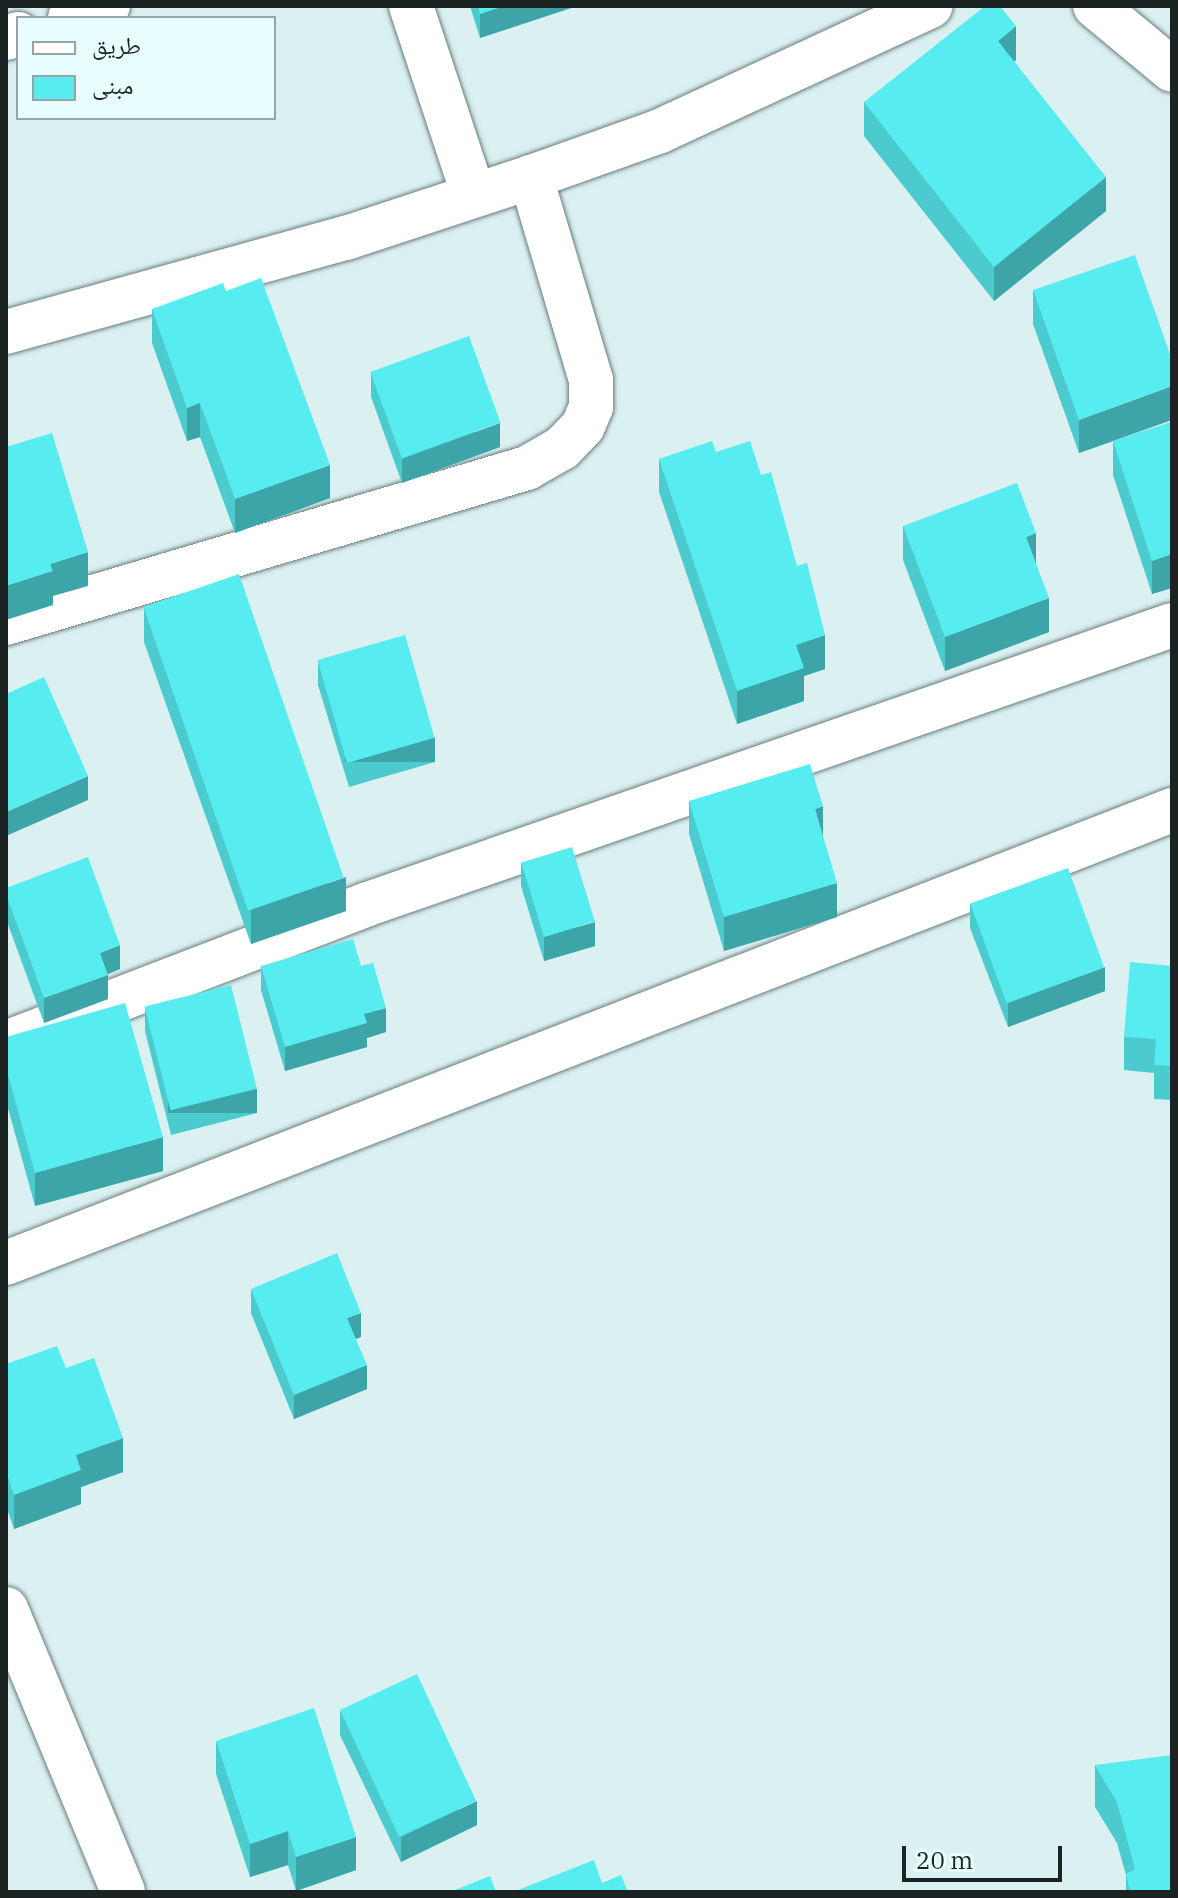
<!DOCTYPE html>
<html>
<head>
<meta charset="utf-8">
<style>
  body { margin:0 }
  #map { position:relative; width:1178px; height:1898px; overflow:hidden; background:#dbf1f1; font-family:"IBM Plex Serif","Noto Naskh Arabic",serif }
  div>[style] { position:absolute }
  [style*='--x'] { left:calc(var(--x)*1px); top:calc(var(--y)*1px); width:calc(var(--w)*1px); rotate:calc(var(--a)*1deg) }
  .roads { filter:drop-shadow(0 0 2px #697c7d) drop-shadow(0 0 2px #697c7d) }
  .minor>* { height:44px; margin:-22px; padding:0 22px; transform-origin:22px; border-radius:22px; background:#fff }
  .tertiary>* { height:44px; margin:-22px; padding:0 22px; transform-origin:22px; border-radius:22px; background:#fff }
  .wall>* { inset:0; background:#4bcbce }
  .shaded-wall>* { inset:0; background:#3da5a8; transform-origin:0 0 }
  .building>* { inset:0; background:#57ecf0; transform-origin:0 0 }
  span { translate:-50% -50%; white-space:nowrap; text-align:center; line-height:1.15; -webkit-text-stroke:8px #e8fefe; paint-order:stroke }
  .frame { position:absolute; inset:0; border:8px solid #1b2323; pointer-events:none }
  .legend { position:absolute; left:16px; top:16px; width:260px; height:104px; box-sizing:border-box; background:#e8fefe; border:2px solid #96a6a6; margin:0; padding:10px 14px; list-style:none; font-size:24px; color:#1b2323 }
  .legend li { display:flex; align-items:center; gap:16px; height:40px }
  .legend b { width:40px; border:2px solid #96a6a6 }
  .scale { position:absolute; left:902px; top:1846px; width:160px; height:36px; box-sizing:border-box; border:4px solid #1b2323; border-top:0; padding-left:10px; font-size:24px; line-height:28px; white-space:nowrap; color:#1b2323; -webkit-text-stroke:6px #e8fefe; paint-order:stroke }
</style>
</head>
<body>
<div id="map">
  <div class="roads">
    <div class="minor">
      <i style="--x:411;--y:6;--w:198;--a:71.7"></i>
      <i style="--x:70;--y:18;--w:40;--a:-18"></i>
      <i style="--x:6;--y:38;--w:13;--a:-18"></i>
      <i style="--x:6;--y:332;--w:353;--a:-15.5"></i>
      <i style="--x:346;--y:238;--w:195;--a:-18.2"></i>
      <i style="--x:531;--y:177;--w:137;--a:-19.6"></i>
      <i style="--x:660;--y:131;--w:298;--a:-24.8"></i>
      <i style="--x:6;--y:623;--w:544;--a:-16.57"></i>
      <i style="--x:527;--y:468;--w:40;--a:-29.7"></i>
      <i style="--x:562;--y:448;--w:30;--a:-46"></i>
      <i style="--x:583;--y:426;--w:21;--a:-67"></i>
      <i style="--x:591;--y:407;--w:27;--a:-90"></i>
      <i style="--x:591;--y:380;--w:212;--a:-106.5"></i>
      <i style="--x:6;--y:1043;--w:385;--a:-21"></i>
      <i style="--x:365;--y:905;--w:854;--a:-19.13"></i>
      <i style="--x:6;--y:1263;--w:1251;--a:-21.23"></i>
      <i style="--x:6;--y:1609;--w:306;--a:67.5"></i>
    </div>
    <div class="tertiary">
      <i style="--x:1095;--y:6;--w:100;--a:39.7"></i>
    </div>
  </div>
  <div class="wall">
    <i style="clip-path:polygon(470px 6px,577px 6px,480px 38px)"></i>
    <i style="clip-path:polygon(1016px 60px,1014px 61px,1106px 211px,994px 301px,864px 136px,864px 102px)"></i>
    <i style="clip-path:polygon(1033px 290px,1116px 440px,1172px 422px,1172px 588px,1152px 594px,1113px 475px,1113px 441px,1079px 453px,1033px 324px)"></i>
    <i style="clip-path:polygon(226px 291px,330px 498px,235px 533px,200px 437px,187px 441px,152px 343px,152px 309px)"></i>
    <i style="clip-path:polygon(371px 373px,500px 447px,402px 483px,371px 397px)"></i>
    <i style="clip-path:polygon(716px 452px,825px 669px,804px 676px,804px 701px,737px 724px,659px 492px,659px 459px)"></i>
    <i style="clip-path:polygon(903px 526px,1036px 566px,1049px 632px,945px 671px,903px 560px)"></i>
    <i style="clip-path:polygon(144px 608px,346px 911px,251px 944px,144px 642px)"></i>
    <i style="clip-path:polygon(318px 661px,435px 762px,349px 787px,318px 685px)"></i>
    <i style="clip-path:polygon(689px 801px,823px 837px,837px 917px,724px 951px,689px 834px)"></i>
    <i style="clip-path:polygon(521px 862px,595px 946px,544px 961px,521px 886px)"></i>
    <i style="clip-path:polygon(6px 888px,120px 969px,108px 974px,108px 999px,44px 1023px,6px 919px)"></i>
    <i style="clip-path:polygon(970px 904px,1105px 991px,1008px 1027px,970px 928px)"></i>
    <i style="clip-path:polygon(261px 966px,361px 966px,386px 1032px,367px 1038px,367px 1047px,285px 1071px,261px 990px)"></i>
    <i style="clip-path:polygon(1172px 966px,1172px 1100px,1154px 1099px,1154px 1073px,1124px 1070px,1124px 1037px)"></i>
    <i style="clip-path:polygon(145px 1007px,257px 1113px,171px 1135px,145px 1031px)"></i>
    <i style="clip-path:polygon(6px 1037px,163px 1171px,35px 1206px,6px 1101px)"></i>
    <i style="clip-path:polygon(251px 1289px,361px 1337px,356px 1339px,367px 1389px,294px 1419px,251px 1313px)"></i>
    <i style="clip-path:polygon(6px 1364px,66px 1368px,123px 1472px,81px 1487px,81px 1504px,14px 1529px,6px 1506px)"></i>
    <i style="clip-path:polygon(340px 1711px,477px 1825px,401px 1862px,340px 1735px)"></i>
    <i style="clip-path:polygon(216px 1741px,356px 1870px,296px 1891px,288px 1865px,250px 1877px,216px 1774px)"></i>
    <i style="clip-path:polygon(1095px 1765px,1172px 1892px,1126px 1892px,1126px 1875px,1117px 1843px,1095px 1807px)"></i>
  </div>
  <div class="shaded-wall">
    <i style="clip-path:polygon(504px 6px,577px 6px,480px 38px,480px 14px)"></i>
    <i style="clip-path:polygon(1016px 26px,1016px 60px,998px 74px,998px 41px)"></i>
    <i style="clip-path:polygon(1106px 177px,1106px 211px,994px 301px,994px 267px)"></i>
    <i style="clip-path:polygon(1172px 386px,1172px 420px,1079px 453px,1079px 420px)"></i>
    <i style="clip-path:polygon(200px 403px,200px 437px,187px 441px,187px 408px)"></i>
    <i style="clip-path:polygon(500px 423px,500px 447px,402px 483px,402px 459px)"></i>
    <i style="clip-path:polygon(330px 465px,330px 498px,235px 533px,235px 499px)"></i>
    <i style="clip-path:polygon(1036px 533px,1036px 566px,1026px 537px)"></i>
    <i style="clip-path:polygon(88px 552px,88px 586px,53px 596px,53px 605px,6px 620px,6px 586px,50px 564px)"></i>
    <i style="clip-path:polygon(1172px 554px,1172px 588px,1152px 594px,1152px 561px)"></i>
    <i style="clip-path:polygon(1049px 598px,1049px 632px,945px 671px,945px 637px)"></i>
    <i style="clip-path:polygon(825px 635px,825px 669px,804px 676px,804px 701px,737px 724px,737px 691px,796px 645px)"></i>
    <i style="left:435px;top:738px;width:24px;height:90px;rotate:90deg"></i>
    <i style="clip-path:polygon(88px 776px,88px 800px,6px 836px,6px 812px)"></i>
    <i style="clip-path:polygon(823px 806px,823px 840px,815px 809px)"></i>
    <i style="clip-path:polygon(346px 877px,346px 911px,251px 944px,251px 910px)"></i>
    <i style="clip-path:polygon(837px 883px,837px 917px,724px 951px,724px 917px)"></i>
    <i style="clip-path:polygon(595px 922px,595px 946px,544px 961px,544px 937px)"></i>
    <i style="clip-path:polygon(120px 945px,120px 969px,100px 977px,100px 953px)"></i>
    <i style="clip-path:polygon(1105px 967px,1105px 991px,1008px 1027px,1008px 1003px)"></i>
    <i style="clip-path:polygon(108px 975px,108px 999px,44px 1023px,44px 998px)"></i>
    <i style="clip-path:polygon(386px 1008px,386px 1032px,367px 1038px,367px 1047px,285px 1071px,285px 1047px,364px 1014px)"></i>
    <i style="left:257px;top:1089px;width:24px;height:89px;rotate:90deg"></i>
    <i style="clip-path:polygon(163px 1137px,163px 1171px,35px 1206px,35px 1173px)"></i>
    <i style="clip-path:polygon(361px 1313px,361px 1337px,347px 1342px,347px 1318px)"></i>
    <i style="clip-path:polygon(367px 1365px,367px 1389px,294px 1419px,294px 1395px)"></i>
    <i style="clip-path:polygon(123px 1438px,123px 1472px,81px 1487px,81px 1504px,14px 1529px,14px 1495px,76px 1455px)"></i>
    <i style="clip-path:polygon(477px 1801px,477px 1825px,401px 1862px,401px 1837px)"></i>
    <i style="clip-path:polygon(288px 1831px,288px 1865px,250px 1877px,250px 1844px)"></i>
    <i style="clip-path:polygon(356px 1837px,356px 1870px,296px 1891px,296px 1857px)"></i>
  </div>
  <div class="building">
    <i style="clip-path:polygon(478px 6px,504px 6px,480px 14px)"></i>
    <i style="clip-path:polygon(985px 6px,1000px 6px,1016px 26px,998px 41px,1106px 177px,994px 267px,864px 102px)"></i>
    <i style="clip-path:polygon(1135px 255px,1172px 360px,1172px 386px,1079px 420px,1033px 290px)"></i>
    <i style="clip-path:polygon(261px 278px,330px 465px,235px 499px,200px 403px,187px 408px,152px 309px,223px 283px,226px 291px)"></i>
    <i style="left:469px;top:336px;width:92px;height:105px;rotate:70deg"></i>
    <i style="clip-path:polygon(1172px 422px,1172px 554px,1152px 561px,1113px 441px)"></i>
    <i style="clip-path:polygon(52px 433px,88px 552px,50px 564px,53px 571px,6px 586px,6px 447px)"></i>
    <i style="clip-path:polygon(712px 441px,716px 452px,750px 441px,761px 475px,771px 472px,797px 566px,807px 563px,825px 635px,796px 645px,804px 668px,737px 691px,659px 459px)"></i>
    <i style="clip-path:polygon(1017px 483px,1036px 533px,1026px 537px,1049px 598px,945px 637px,903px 526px)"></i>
    <i style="left:239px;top:574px;width:321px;height:101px;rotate:71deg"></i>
    <i style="left:405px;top:635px;width:107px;height:91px;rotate:74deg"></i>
    <i style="clip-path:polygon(44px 677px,88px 776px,6px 812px,6px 694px)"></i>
    <i style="clip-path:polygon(810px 764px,823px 806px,815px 809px,837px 883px,724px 917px,689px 801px)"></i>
    <i style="left:572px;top:847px;width:78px;height:53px;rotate:73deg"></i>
    <i style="clip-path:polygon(88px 857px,120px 945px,100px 953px,108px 975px,44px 998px,6px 894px,6px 888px)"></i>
    <i style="left:1068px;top:868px;width:106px;height:104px;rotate:70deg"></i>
    <i style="clip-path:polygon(353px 939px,361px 966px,373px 963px,386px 1008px,364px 1014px,367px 1023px,285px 1047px,261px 966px)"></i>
    <i style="clip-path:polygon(1130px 962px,1172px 966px,1172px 1066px,1154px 1065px,1156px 1039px,1124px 1037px)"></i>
    <i style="left:231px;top:985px;width:107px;height:89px;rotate:76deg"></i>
    <i style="clip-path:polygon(125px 1003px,163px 1137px,35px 1173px,6px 1067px,6px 1037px)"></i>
    <i style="clip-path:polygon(337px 1253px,361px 1313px,347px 1318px,367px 1365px,294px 1395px,251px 1289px)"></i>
    <i style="clip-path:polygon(57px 1346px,66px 1368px,94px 1358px,123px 1438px,76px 1455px,81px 1470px,14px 1495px,6px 1472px,6px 1364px)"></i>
    <i style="left:417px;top:1674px;width:140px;height:85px;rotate:65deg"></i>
    <i style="clip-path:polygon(314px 1708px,356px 1837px,296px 1857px,288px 1831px,250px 1844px,216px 1741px)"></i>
    <i style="clip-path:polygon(1172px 1755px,1172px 1892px,1130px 1892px,1126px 1874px,1135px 1869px,1117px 1802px,1095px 1765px)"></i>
    <i style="clip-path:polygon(594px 1860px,602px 1883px,621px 1875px,628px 1892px,513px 1892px)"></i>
    <i style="clip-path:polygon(490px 1876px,496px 1892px,450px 1892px)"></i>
  </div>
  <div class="frame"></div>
  <ul class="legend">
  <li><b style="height:10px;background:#fff"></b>طريق</li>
  <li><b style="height:22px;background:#57ecf0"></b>مبنى</li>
  </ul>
  <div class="scale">20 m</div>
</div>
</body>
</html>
